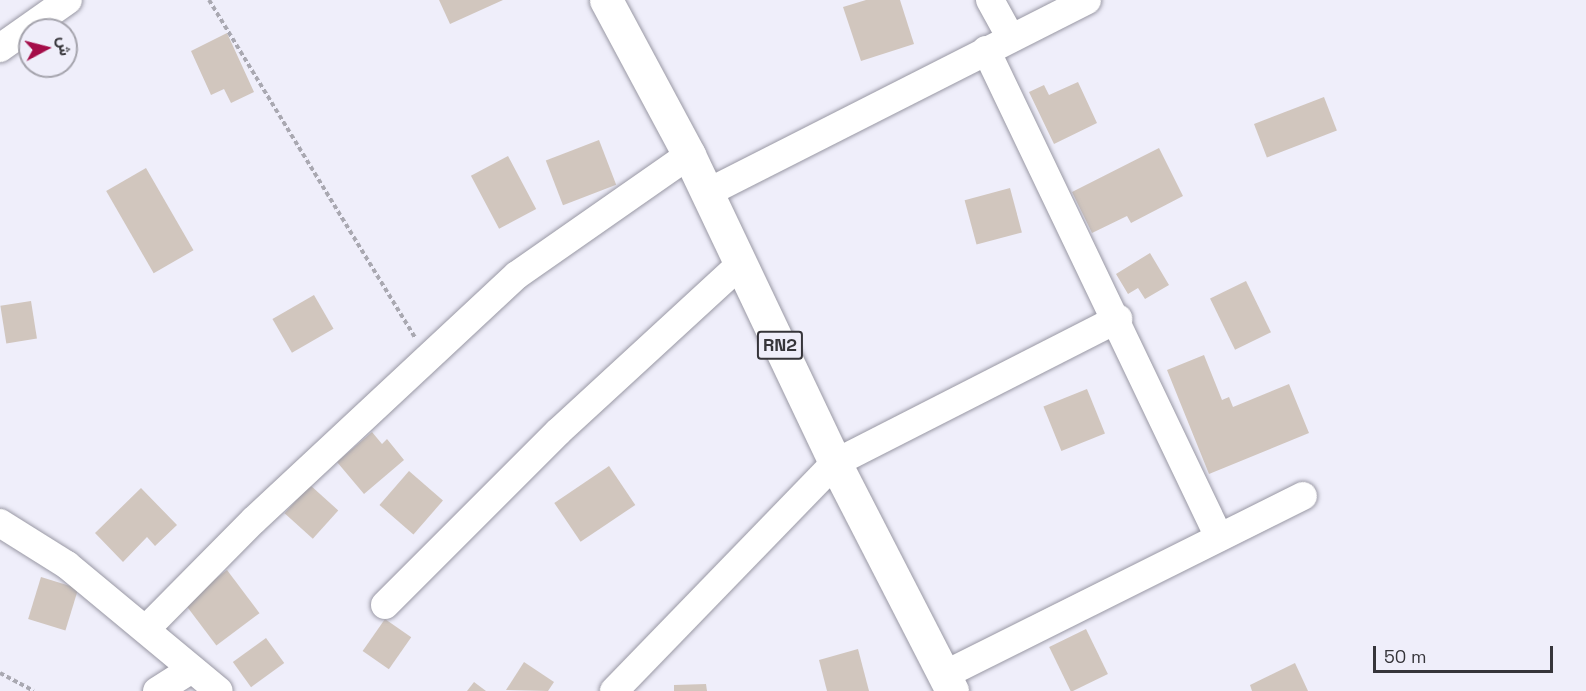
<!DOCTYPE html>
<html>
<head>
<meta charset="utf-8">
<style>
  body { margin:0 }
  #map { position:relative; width:1586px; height:691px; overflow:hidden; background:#efeefa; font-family:"Space Grotesk",Vazirmatn,sans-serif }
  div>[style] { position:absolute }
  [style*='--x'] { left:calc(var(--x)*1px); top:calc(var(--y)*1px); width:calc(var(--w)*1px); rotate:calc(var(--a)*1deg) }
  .building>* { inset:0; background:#d1c6be; transform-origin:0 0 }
  .path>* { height:4px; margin-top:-2px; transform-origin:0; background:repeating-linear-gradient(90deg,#a9a8b1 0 4.5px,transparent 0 7.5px) }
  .roads { filter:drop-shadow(0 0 2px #9998a4) drop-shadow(0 0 2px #9998a4) }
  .minor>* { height:28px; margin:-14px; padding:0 14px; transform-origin:14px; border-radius:14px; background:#fff }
  .major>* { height:33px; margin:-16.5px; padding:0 16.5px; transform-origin:16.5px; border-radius:16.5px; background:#fff }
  span { translate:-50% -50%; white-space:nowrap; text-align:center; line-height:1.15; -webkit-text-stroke:4.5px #efeefa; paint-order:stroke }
  .shield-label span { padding:2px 4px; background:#efeefa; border:2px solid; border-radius:4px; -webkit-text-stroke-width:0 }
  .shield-label { font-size:18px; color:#36353a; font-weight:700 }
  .north { position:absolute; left:18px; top:18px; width:60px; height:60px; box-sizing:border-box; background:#efeefa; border:2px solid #a5a4ad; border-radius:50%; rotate:83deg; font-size:16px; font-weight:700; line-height:24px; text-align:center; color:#36353a }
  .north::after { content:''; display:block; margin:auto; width:21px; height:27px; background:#a40d49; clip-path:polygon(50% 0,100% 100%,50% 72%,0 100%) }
  .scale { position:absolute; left:1373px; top:646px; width:180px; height:27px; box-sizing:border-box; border:3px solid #36353a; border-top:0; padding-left:8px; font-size:18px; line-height:21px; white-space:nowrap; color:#36353a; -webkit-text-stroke:4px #efeefa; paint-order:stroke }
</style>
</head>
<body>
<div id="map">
  <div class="building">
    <i style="clip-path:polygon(439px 0,503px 0,450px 24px)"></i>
    <i style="clip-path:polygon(866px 0,900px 0,914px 44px,861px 61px,843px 7px)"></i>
    <i style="clip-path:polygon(227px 33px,254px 92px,231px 103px,224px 89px,211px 95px,191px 51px)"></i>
    <i style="clip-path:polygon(1078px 82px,1097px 123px,1054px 144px,1029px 92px,1044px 85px,1049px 95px)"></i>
    <i style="left:1324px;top:97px;width:36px;height:75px;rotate:69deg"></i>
    <i style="left:599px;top:140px;width:48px;height:57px;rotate:69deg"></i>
    <i style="clip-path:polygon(1159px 148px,1183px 196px,1131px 223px,1127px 216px,1092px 233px,1072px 192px)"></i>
    <i style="left:508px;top:156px;width:60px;height:42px;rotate:62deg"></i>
    <i style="left:146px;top:168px;width:95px;height:46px;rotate:60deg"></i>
    <i style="left:1010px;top:188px;width:46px;height:47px;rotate:75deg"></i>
    <i style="clip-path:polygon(1150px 253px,1169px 285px,1145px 299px,1138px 288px,1128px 294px,1116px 274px)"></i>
    <i style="left:1246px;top:281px;width:57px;height:40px;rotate:64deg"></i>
    <i style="left:314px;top:295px;width:39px;height:48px;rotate:60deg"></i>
    <i style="left:31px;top:301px;width:38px;height:31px;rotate:81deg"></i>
    <i style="clip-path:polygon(1204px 355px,1222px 400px,1229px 397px,1233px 407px,1289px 384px,1309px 433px,1209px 474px,1167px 370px)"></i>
    <i style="left:1087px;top:389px;width:48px;height:47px;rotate:68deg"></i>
    <i style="clip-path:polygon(372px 432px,382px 444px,387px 439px,404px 460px,364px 494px,337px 462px)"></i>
    <i style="left:609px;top:466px;width:47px;height:66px;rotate:56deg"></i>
    <i style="left:409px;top:471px;width:45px;height:45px;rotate:41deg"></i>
    <i style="left:310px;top:485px;width:38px;height:38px;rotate:42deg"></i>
    <i style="clip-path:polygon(141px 488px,177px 525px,155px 546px,147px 537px,123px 562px,95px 533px)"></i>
    <i style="left:227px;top:570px;width:54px;height:54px;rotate:53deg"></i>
    <i style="left:41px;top:577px;width:39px;height:44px;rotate:17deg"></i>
    <i style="left:385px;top:619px;width:32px;height:39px;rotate:35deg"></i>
    <i style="left:1086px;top:629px;width:50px;height:41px;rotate:64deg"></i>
    <i style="left:266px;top:638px;width:31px;height:41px;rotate:54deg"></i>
    <i style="clip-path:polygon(858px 649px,869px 691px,827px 691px,819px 660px)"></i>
    <i style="clip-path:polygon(524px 662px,554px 682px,548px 691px,506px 690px)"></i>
    <i style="clip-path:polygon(1295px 663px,1308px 691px,1252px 691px,1250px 685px)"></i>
    <i style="clip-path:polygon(474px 682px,486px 691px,467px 691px)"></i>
    <i style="clip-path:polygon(706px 684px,707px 691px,674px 691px,674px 685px)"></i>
  </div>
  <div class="path">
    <i style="--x:209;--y:0;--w:395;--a:58.6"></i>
    <i style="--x:0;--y:673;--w:38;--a:28"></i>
  </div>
  <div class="roads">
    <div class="minor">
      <i style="--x:990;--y:0;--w:43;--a:61.1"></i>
      <i style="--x:0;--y:48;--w:83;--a:-35.2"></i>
      <i style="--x:986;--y:50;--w:538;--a:64.44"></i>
      <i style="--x:707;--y:193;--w:426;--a:-26.9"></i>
      <i style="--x:0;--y:523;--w:79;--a:32.1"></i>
      <i style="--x:67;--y:565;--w:197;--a:39.7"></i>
      <i style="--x:385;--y:605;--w:245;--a:-45"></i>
      <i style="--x:558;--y:432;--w:248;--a:-42.6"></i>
      <i style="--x:146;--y:629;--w:153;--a:-45.3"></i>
      <i style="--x:254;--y:520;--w:359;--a:-43"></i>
      <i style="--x:517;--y:275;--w:210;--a:-34.9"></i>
      <i style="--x:944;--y:675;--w:401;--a:-26.5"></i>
      <i style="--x:157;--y:691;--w:41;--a:-32.2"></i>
      <i style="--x:614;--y:691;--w:318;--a:-45.9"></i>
      <i style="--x:835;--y:463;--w:318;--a:-27"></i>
    </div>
    <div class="major">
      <i style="--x:606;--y:0;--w:176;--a:61.8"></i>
      <i style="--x:689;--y:155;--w:341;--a:64.6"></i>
      <i style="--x:835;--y:463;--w:256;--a:62.8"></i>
    </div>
  </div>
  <div class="shield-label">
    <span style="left:780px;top:345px">RN2</span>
  </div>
  <div class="north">ش</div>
  <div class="scale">50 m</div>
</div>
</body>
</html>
